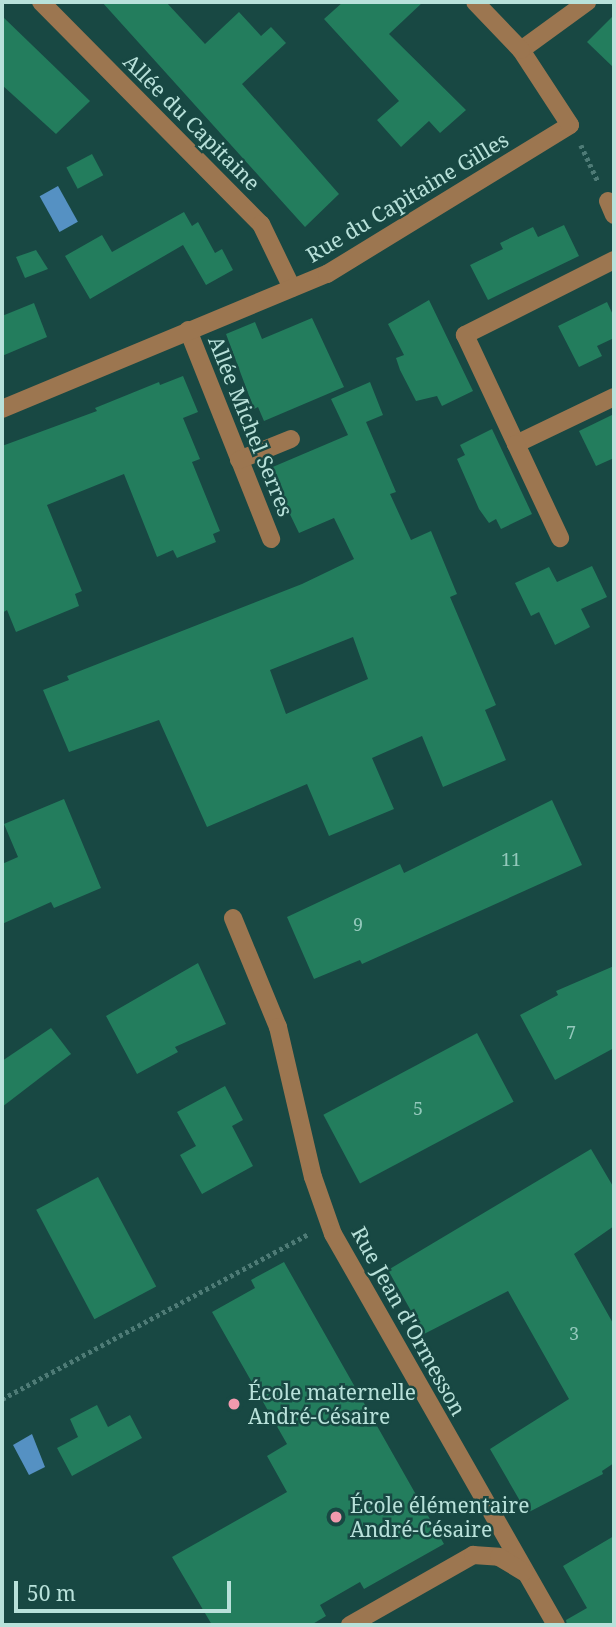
<!DOCTYPE html>
<html>
<head>
<meta charset="utf-8">
<style>
  body { margin:0 }
  #map { position:relative; width:616px; height:1627px; overflow:hidden; background:#184843; font-family:"Noto Serif",serif }
  div>[style] { position:absolute }
  [style*='--x'] { left:calc(var(--x)*1px); top:calc(var(--y)*1px); width:calc(var(--w)*1px); rotate:calc(var(--a)*1deg) }
  .water>* { inset:0; background:#5591c3; transform-origin:0 0 }
  .building>* { inset:0; background:#237d5d; transform-origin:0 0 }
  .path>* { height:4.5px; margin-top:-2.25px; transform-origin:0; background:repeating-linear-gradient(90deg,#4e7b76 0 3.5px,transparent 0 7px) }
  .minor>* { height:18px; margin:-9px; padding:0 9px; transform-origin:9px; border-radius:9px; background:#9c7650 }
  .dots>* { width:19px; height:19px; translate:-50% -50%; box-sizing:border-box; border:4px solid #184843; border-radius:50% }
  span { translate:-50% -50%; white-space:nowrap; text-align:center; line-height:1.15; -webkit-text-stroke:5px #184843; paint-order:stroke }
  .number-label { font-size:18px; color:#93c8bb }
  .number-label span { -webkit-text-stroke-width:0 }
  .street-label { font-size:21px; color:#b8e1da }
  .poi-label { font-size:21px; color:#b8e1da }
  .left { translate:0 -50%; text-align:left }
  .frame { position:absolute; inset:0; border:4px solid #b8e1da; pointer-events:none }
  .scale { position:absolute; left:14px; top:1581px; width:217px; height:32px; box-sizing:border-box; border:4px solid #b8e1da; border-top:0; padding-left:9px; font-size:21px; line-height:24px; white-space:nowrap; color:#b8e1da; -webkit-text-stroke:5px #184843; paint-order:stroke }
</style>
</head>
<body>
<div id="map">
  <div class="water">
    <i style="left:58px;top:186px;width:41px;height:21px;rotate:61deg"></i>
    <i style="clip-path:polygon(32px 1434px,45px 1467px,29px 1475px,13px 1445px)"></i>
  </div>
  <div class="building">
    <i style="clip-path:polygon(102px 2px,166px 2px,205px 44px,239px 12px,261px 36px,271px 27px,286px 43px,242px 84px,339px 194px,305px 227px)"></i>
    <i style="clip-path:polygon(343px 2px,423px 2px,389px 34px,466px 110px,440px 133px,429px 121px,401px 147px,377px 120px,399px 101px,324px 19px)"></i>
    <i style="clip-path:polygon(614px 15px,614px 68px,587px 42px)"></i>
    <i style="clip-path:polygon(2px 16px,90px 101px,56px 134px,2px 85px)"></i>
    <i style="left:92px;top:154px;width:24px;height:29px;rotate:62deg"></i>
    <i style="clip-path:polygon(184px 212px,192px 226px,198px 222px,215px 253px,222px 249px,233px 270px,206px 285px,183px 245px,90px 299px,65px 256px,102px 235px,112px 252px)"></i>
    <i style="clip-path:polygon(564px 225px,579px 256px,488px 300px,470px 265px,503px 249px,500px 243px,533px 227px,538px 237px)"></i>
    <i style="clip-path:polygon(36px 250px,48px 269px,25px 278px,16px 257px)"></i>
    <i style="clip-path:polygon(429px 300px,473px 391px,442px 406px,437px 396px,416px 401px,400px 370px,396px 358px,404px 355px,388px 324px)"></i>
    <i style="clip-path:polygon(607px 302px,614px 317px,614px 338px,597px 346px,602px 356px,579px 367px,558px 326px)"></i>
    <i style="clip-path:polygon(34px 303px,47px 337px,2px 356px,2px 316px)"></i>
    <i style="clip-path:polygon(312px 318px,344px 387px,264px 421px,258px 407px,254px 409px,226px 334px,255px 322px,262px 339px)"></i>
    <i style="clip-path:polygon(183px 376px,198px 412px,183px 418px,200px 459px,192px 462px,220px 531px,213px 534px,216px 542px,177px 558px,173px 550px,157px 557px,124px 474px,47px 505px,82px 591px,75px 594px,79px 606px,16px 632px,7px 610px,2px 613px,2px 446px,97px 411px,95px 408px,159px 382px,160px 385px)"></i>
    <i style="clip-path:polygon(evenodd,370px 382px,383px 415px,366px 422px,396px 492px,390px 494px,411px 540px,431px 531px,457px 594px,450px 597px,496px 705px,485px 710px,506px 760px,443px 787px,422px 736px,372px 758px,394px 809px,329px 836px,307px 784px,207px 827px,159px 720px,69px 752px,43px 690px,69px 680px,67px 676px,302px 584px,354px 559px,334px 518px,299px 533px,268px 469px,348px 435px,331px 399px,370px 382px,353px 637px,368px 679px,286px 714px,270px 670px,353px 637px)"></i>
    <i style="clip-path:polygon(614px 414px,614px 458px,596px 466px,579px 431px)"></i>
    <i style="clip-path:polygon(492px 429px,532px 514px,501px 529px,496px 519px,489px 523px,479px 509px,457px 459px,465px 455px,460px 445px)"></i>
    <i style="clip-path:polygon(592px 566px,607px 597px,581px 609px,590px 627px,555px 645px,539px 612px,531px 616px,515px 583px,549px 567px,557px 582px)"></i>
    <i style="clip-path:polygon(64px 799px,101px 888px,54px 908px,51px 902px,2px 924px,2px 864px,18px 857px,4px 824px)"></i>
    <i style="clip-path:polygon(552px 800px,582px 865px,362px 964px,360px 960px,314px 979px,287px 917px,400px 864px,404px 873px)"></i>
    <i style="clip-path:polygon(198px 963px,226px 1024px,175px 1047px,178px 1052px,137px 1074px,106px 1016px)"></i>
    <i style="clip-path:polygon(614px 966px,614px 1048px,555px 1080px,520px 1015px,558px 995px,556px 991px)"></i>
    <i style="clip-path:polygon(51px 1028px,71px 1054px,2px 1107px,2px 1061px)"></i>
    <i style="left:477px;top:1033px;width:78px;height:174px;rotate:62deg"></i>
    <i style="clip-path:polygon(225px 1086px,243px 1120px,232px 1126px,253px 1166px,202px 1194px,180px 1155px,196px 1146px,177px 1112px)"></i>
    <i style="clip-path:polygon(591px 1149px,614px 1188px,614px 1226px,574px 1254px,614px 1325px,614px 1463px,602px 1471px,603px 1474px,527px 1513px,490px 1449px,569px 1399px,508px 1291px,424px 1334px,388px 1270px)"></i>
    <i style="left:98px;top:1177px;width:124px;height:70px;rotate:62deg"></i>
    <i style="clip-path:polygon(284px 1262px,444px 1544px,364px 1589px,360px 1582px,320px 1605px,326px 1616px,311px 1625px,212px 1625px,172px 1557px,287px 1492px,267px 1456px,287px 1444px,212px 1312px,255px 1288px,251px 1280px)"></i>
    <i style="clip-path:polygon(97px 1405px,108px 1427px,130px 1415px,142px 1438px,72px 1476px,57px 1448px,78px 1437px,70px 1419px)"></i>
    <i style="clip-path:polygon(614px 1536px,614px 1625px,567px 1625px,566px 1620px,587px 1608px,563px 1566px)"></i>
  </div>
  <div class="path">
    <i style="--x:581;--y:145;--w:40;--a:65"></i>
    <i style="--x:2;--y:1399;--w:349;--a:-28.3"></i>
  </div>
  <div class="minor">
    <i style="--x:41;--y:2;--w:313;--a:45.3"></i>
    <i style="--x:261;--y:224;--w:71;--a:64.2"></i>
    <i style="--x:521;--y:50;--w:82;--a:-36"></i>
    <i style="--x:608;--y:201;--w:15;--a:67"></i>
    <i style="--x:614;--y:260;--w:167;--a:153.3"></i>
    <i style="--x:465;--y:335;--w:120;--a:64.9"></i>
    <i style="--x:516;--y:444;--w:109;--a:-25.6"></i>
    <i style="--x:188;--y:330;--w:225;--a:68.3"></i>
    <i style="--x:2;--y:409;--w:352;--a:-22.6"></i>
    <i style="--x:327;--y:274;--w:285;--a:-31.5"></i>
    <i style="--x:570;--y:125;--w:90;--a:-123.2"></i>
    <i style="--x:521;--y:50;--w:66;--a:-133.8"></i>
    <i style="--x:516;--y:444;--w:104;--a:64.9"></i>
    <i style="--x:239;--y:460;--w:56;--a:-22"></i>
    <i style="--x:233;--y:918;--w:118;--a:67.6"></i>
    <i style="--x:278;--y:1027;--w:154;--a:76.9"></i>
    <i style="--x:313;--y:1177;--w:60;--a:70.7"></i>
    <i style="--x:333;--y:1234;--w:450;--a:60.3"></i>
    <i style="--x:350;--y:1625;--w:142;--a:-29.6"></i>
    <i style="--x:473;--y:1555;--w:26;--a:4"></i>
    <i style="--x:499;--y:1557;--w:29;--a:31"></i>
  </div>
  <div class="dots">
    <i style="left:234px;top:1404px;background:#f29aae"></i>
    <i style="left:336px;top:1517px;background:#f29aae"></i>
  </div>
  <div class="number-label">
    <span style="left:511px;top:859px">11</span>
    <span style="left:358px;top:924px">9</span>
    <span style="left:571px;top:1032px">7</span>
    <span style="left:418px;top:1108px">5</span>
    <span style="left:574px;top:1333px">3</span>
  </div>
  <div class="street-label">
    <span style="left:192px;top:122px;rotate:45deg">Allée du Capitaine</span>
    <span style="left:407px;top:197px;rotate:-31deg">Rue du Capitaine Gilles</span>
    <span style="left:251px;top:426px;rotate:68deg">Allée Michel Serres</span>
    <span style="left:409px;top:1321px;rotate:61deg">Rue Jean d'Ormesson</span>
  </div>
  <div class="poi-label">
    <span class="left" style="left:248px;top:1404px">École maternelle<br>André-Césaire</span>
    <span class="left" style="left:350px;top:1517px">École élémentaire<br>André-Césaire</span>
  </div>
  <div class="frame"></div>
  <div class="scale">50 m</div>
</div>
</body>
</html>
